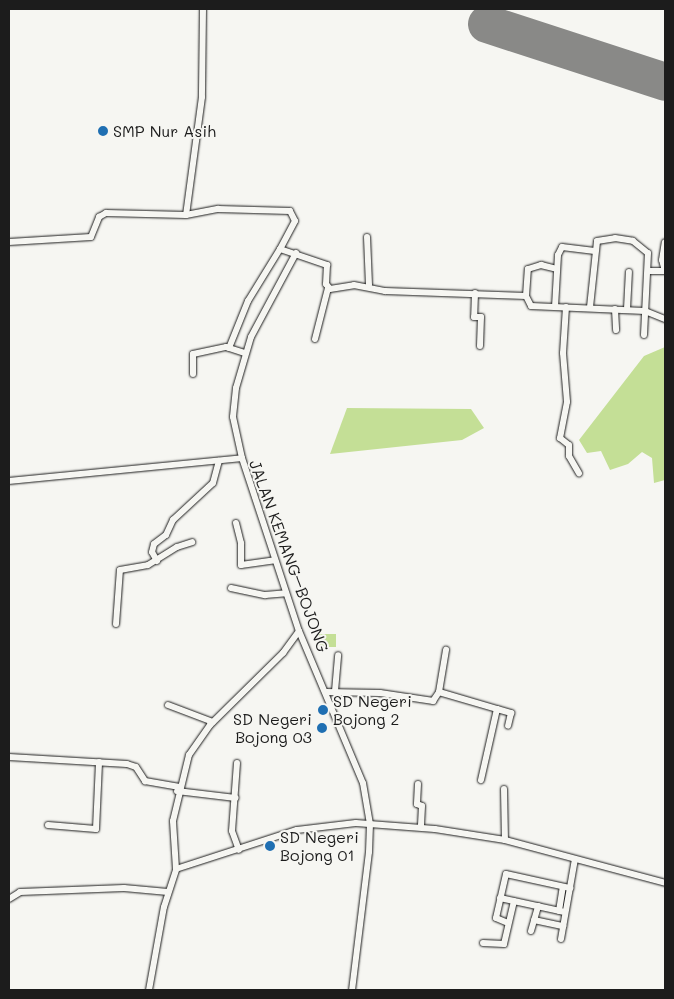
<!DOCTYPE html>
<html>
<head>
<meta charset="utf-8">
<style>
  body { margin:0 }
  #map { position:relative; width:674px; height:999px; overflow:hidden; background:#f6f6f2; font-family:Mali,sans-serif }
  div>[style] { position:absolute }
  [style*='--x'] { left:calc(var(--x)*1px); top:calc(var(--y)*1px); width:calc(var(--w)*1px); rotate:calc(var(--a)*1deg) }
  .green>* { inset:0; background:#c4df96; transform-origin:0 0 }
  .runway>* { height:38px; margin:-19px; padding:0 19px; transform-origin:19px; border-radius:19px; background:#898987 }
  .roads { filter:drop-shadow(0 0 1px #1c1c1c) drop-shadow(0 0 1px #1c1c1c) }
  .minor>* { height:6px; margin:-3px; padding:0 3px; transform-origin:3px; border-radius:3px; background:#f6f6f2 }
  .dots>* { width:14px; height:14px; translate:-50% -50%; box-sizing:border-box; border:2px solid #f6f6f2; border-radius:50% }
  span { translate:-50% -50%; white-space:nowrap; text-align:center; line-height:1.15; -webkit-text-stroke:4px #f6f6f2; paint-order:stroke }
  .poi-label { font-size:16px; color:#1c1c1c }
  .left { translate:0 -50%; text-align:left }
  .right { translate:-100% -50%; text-align:right }
  .street-label { font-size:16px; color:#1c1c1c }
  .frame { position:absolute; inset:0; border:10px solid #1c1c1c; pointer-events:none }
</style>
</head>
<body>
<div id="map">
  <div class="green">
    <i style="clip-path:polygon(665px 347px,665px 480px,654px 483px,652px 458px,642px 452px,628px 464px,610px 470px,601px 451px,587px 453px,579px 440px,644px 356px)"></i>
    <i style="clip-path:polygon(347px 408px,471px 409px,484px 428px,462px 440px,330px 454px)"></i>
    <i style="left:315px;top:634px;width:21px;height:13px"></i>
  </div>
  <div class="runway">
    <i style="--x:487;--y:24;--w:187;--a:18"></i>
  </div>
  <div class="roads">
    <div class="minor">
      <i style="--x:203;--y:9;--w:88;--a:90.7"></i>
      <i style="--x:202;--y:97;--w:119;--a:97.7"></i>
      <i style="--x:186;--y:215;--w:33;--a:-11"></i>
      <i style="--x:218;--y:209;--w:72;--a:1.6"></i>
      <i style="--x:290;--y:211;--w:11;--a:63"></i>
      <i style="--x:295;--y:221;--w:32;--a:118"></i>
      <i style="--x:367;--y:237;--w:48;--a:87.6"></i>
      <i style="--x:9;--y:242;--w:82;--a:-3.5"></i>
      <i style="--x:91;--y:237;--w:22;--a:-68"></i>
      <i style="--x:99;--y:217;--w:8;--a:-30"></i>
      <i style="--x:106;--y:213;--w:80;--a:1.4"></i>
      <i style="--x:296;--y:253;--w:95;--a:118.2"></i>
      <i style="--x:251;--y:337;--w:53;--a:106.4"></i>
      <i style="--x:236;--y:388;--w:29;--a:96"></i>
      <i style="--x:233;--y:417;--w:42;--a:77.6"></i>
      <i style="--x:242;--y:458;--w:182;--a:71.8"></i>
      <i style="--x:299;--y:631;--w:165;--a:67.2"></i>
      <i style="--x:363;--y:783;--w:42;--a:80.3"></i>
      <i style="--x:370;--y:824;--w:28;--a:92"></i>
      <i style="--x:369;--y:852;--w:139;--a:97"></i>
      <i style="--x:648;--y:271;--w:17;--a:0"></i>
      <i style="--x:665;--y:271;--w:11;--a:-105"></i>
      <i style="--x:662;--y:260;--w:18;--a:-81"></i>
      <i style="--x:475;--y:293;--w:24;--a:92"></i>
      <i style="--x:474;--y:317;--w:7;--a:0"></i>
      <i style="--x:481;--y:317;--w:29;--a:92"></i>
      <i style="--x:526;--y:296;--w:27;--a:-86"></i>
      <i style="--x:528;--y:269;--w:14;--a:-17"></i>
      <i style="--x:541;--y:265;--w:16;--a:14"></i>
      <i style="--x:555;--y:307;--w:52;--a:-86.7"></i>
      <i style="--x:558;--y:255;--w:9;--a:-63"></i>
      <i style="--x:562;--y:247;--w:33;--a:7"></i>
      <i style="--x:566;--y:307;--w:46;--a:93.7"></i>
      <i style="--x:563;--y:353;--w:49;--a:85.3"></i>
      <i style="--x:567;--y:402;--w:37;--a:101"></i>
      <i style="--x:560;--y:438;--w:11;--a:38"></i>
      <i style="--x:569;--y:445;--w:11;--a:90"></i>
      <i style="--x:569;--y:456;--w:20;--a:60"></i>
      <i style="--x:590;--y:307;--w:66;--a:-83.9"></i>
      <i style="--x:597;--y:241;--w:18;--a:-9"></i>
      <i style="--x:615;--y:238;--w:18;--a:9"></i>
      <i style="--x:633;--y:241;--w:19;--a:39"></i>
      <i style="--x:648;--y:253;--w:82;--a:92.8"></i>
      <i style="--x:615;--y:309;--w:21;--a:87"></i>
      <i style="--x:627;--y:309;--w:37;--a:-87"></i>
      <i style="--x:315;--y:339;--w:53;--a:-75.7"></i>
      <i style="--x:229;--y:348;--w:51;--a:-68"></i>
      <i style="--x:248;--y:301;--w:61;--a:-58.4"></i>
      <i style="--x:280;--y:249;--w:50;--a:18.8"></i>
      <i style="--x:327;--y:265;--w:19;--a:93"></i>
      <i style="--x:326;--y:284;--w:6;--a:51"></i>
      <i style="--x:330;--y:289;--w:24;--a:-9"></i>
      <i style="--x:354;--y:285;--w:32;--a:11"></i>
      <i style="--x:385;--y:291;--w:141;--a:2"></i>
      <i style="--x:526;--y:296;--w:11;--a:63"></i>
      <i style="--x:531;--y:306;--w:114;--a:2.5"></i>
      <i style="--x:645;--y:311;--w:22;--a:22"></i>
      <i style="--x:193;--y:374;--w:20;--a:-90"></i>
      <i style="--x:193;--y:354;--w:34;--a:-12"></i>
      <i style="--x:226;--y:347;--w:20;--a:18"></i>
      <i style="--x:9;--y:481;--w:234;--a:-5.6"></i>
      <i style="--x:236;--y:523;--w:21;--a:76"></i>
      <i style="--x:241;--y:543;--w:22;--a:90"></i>
      <i style="--x:241;--y:565;--w:34;--a:-8"></i>
      <i style="--x:157;--y:561;--w:10;--a:-119"></i>
      <i style="--x:152;--y:552;--w:8;--a:-76"></i>
      <i style="--x:154;--y:544;--w:15;--a:-37"></i>
      <i style="--x:166;--y:535;--w:17;--a:-65"></i>
      <i style="--x:173;--y:520;--w:54;--a:-42.8"></i>
      <i style="--x:213;--y:483;--w:23;--a:-75"></i>
      <i style="--x:231;--y:588;--w:35;--a:12"></i>
      <i style="--x:265;--y:595;--w:21;--a:-5"></i>
      <i style="--x:116;--y:624;--w:54;--a:-85.8"></i>
      <i style="--x:120;--y:570;--w:28;--a:-10"></i>
      <i style="--x:148;--y:565;--w:34;--a:-32"></i>
      <i style="--x:177;--y:547;--w:16;--a:-18"></i>
      <i style="--x:335;--y:691;--w:36;--a:-85"></i>
      <i style="--x:326;--y:692;--w:54;--a:1.1"></i>
      <i style="--x:380;--y:693;--w:54;--a:8.6"></i>
      <i style="--x:433;--y:701;--w:11;--a:-56"></i>
      <i style="--x:439;--y:692;--w:60;--a:16.3"></i>
      <i style="--x:497;--y:709;--w:73;--a:102.7"></i>
      <i style="--x:439;--y:692;--w:43;--a:-80.5"></i>
      <i style="--x:168;--y:705;--w:48;--a:20.7"></i>
      <i style="--x:497;--y:709;--w:15;--a:16"></i>
      <i style="--x:511;--y:713;--w:13;--a:103"></i>
      <i style="--x:9;--y:757;--w:118;--a:3.4"></i>
      <i style="--x:127;--y:764;--w:9;--a:18"></i>
      <i style="--x:136;--y:767;--w:17;--a:57"></i>
      <i style="--x:145;--y:781;--w:35;--a:10"></i>
      <i style="--x:237;--y:763;--w:68;--a:94.2"></i>
      <i style="--x:232;--y:831;--w:20;--a:70"></i>
      <i style="--x:418;--y:784;--w:20;--a:93"></i>
      <i style="--x:417;--y:804;--w:5;--a:22"></i>
      <i style="--x:422;--y:806;--w:21;--a:93"></i>
      <i style="--x:504;--y:789;--w:51;--a:88.9"></i>
      <i style="--x:177;--y:791;--w:59;--a:6.8"></i>
      <i style="--x:48;--y:825;--w:48;--a:4.8"></i>
      <i style="--x:96;--y:829;--w:67;--a:-87.4"></i>
      <i style="--x:176;--y:869;--w:48;--a:-93.6"></i>
      <i style="--x:173;--y:821;--w:68;--a:-76.4"></i>
      <i style="--x:189;--y:755;--w:37;--a:-55"></i>
      <i style="--x:210;--y:725;--w:103;--a:-44.6"></i>
      <i style="--x:283;--y:653;--w:27;--a:-54"></i>
      <i style="--x:500;--y:898;--w:66;--a:12.2"></i>
      <i style="--x:9;--y:899;--w:13;--a:-32"></i>
      <i style="--x:20;--y:892;--w:104;--a:-2.2"></i>
      <i style="--x:124;--y:888;--w:44;--a:5.2"></i>
      <i style="--x:559;--y:911;--w:24;--a:-81"></i>
      <i style="--x:534;--y:920;--w:30;--a:12"></i>
      <i style="--x:508;--y:923;--w:13;--a:-157"></i>
      <i style="--x:496;--y:918;--w:45;--a:-77.2"></i>
      <i style="--x:506;--y:874;--w:66;--a:12.3"></i>
      <i style="--x:531;--y:931;--w:26;--a:-74"></i>
      <i style="--x:561;--y:939;--w:81;--a:-80.1"></i>
      <i style="--x:483;--y:943;--w:21;--a:3"></i>
      <i style="--x:504;--y:944;--w:44;--a:-76.9"></i>
      <i style="--x:149;--y:990;--w:84;--a:-79.8"></i>
      <i style="--x:164;--y:907;--w:40;--a:-72"></i>
      <i style="--x:176;--y:869;--w:127;--a:-17.9"></i>
      <i style="--x:297;--y:830;--w:59;--a:-6.8"></i>
      <i style="--x:356;--y:823;--w:79;--a:4.3"></i>
      <i style="--x:435;--y:829;--w:71;--a:8.9"></i>
      <i style="--x:505;--y:840;--w:166;--a:15"></i>
    </div>
  </div>
  <div class="dots">
    <i style="left:103px;top:131px;background:#1f6fb2"></i>
    <i style="left:323px;top:710px;background:#1f6fb2"></i>
    <i style="left:322px;top:728px;background:#1f6fb2"></i>
    <i style="left:270px;top:846px;background:#1f6fb2"></i>
  </div>
  <div class="poi-label">
    <span class="left" style="left:113px;top:131px">SMP Nur Asih</span>
    <span class="left" style="left:333px;top:710px">SD Negeri<br>Bojong 2</span>
    <span class="right" style="left:312px;top:728px">SD Negeri<br>Bojong 03</span>
    <span class="left" style="left:280px;top:846px">SD Negeri<br>Bojong 01</span>
  </div>
  <div class="street-label">
    <span style="left:289px;top:556px;rotate:70deg">JALAN KEMANG–BOJONG</span>
  </div>
  <div class="frame"></div>
</div>
</body>
</html>
